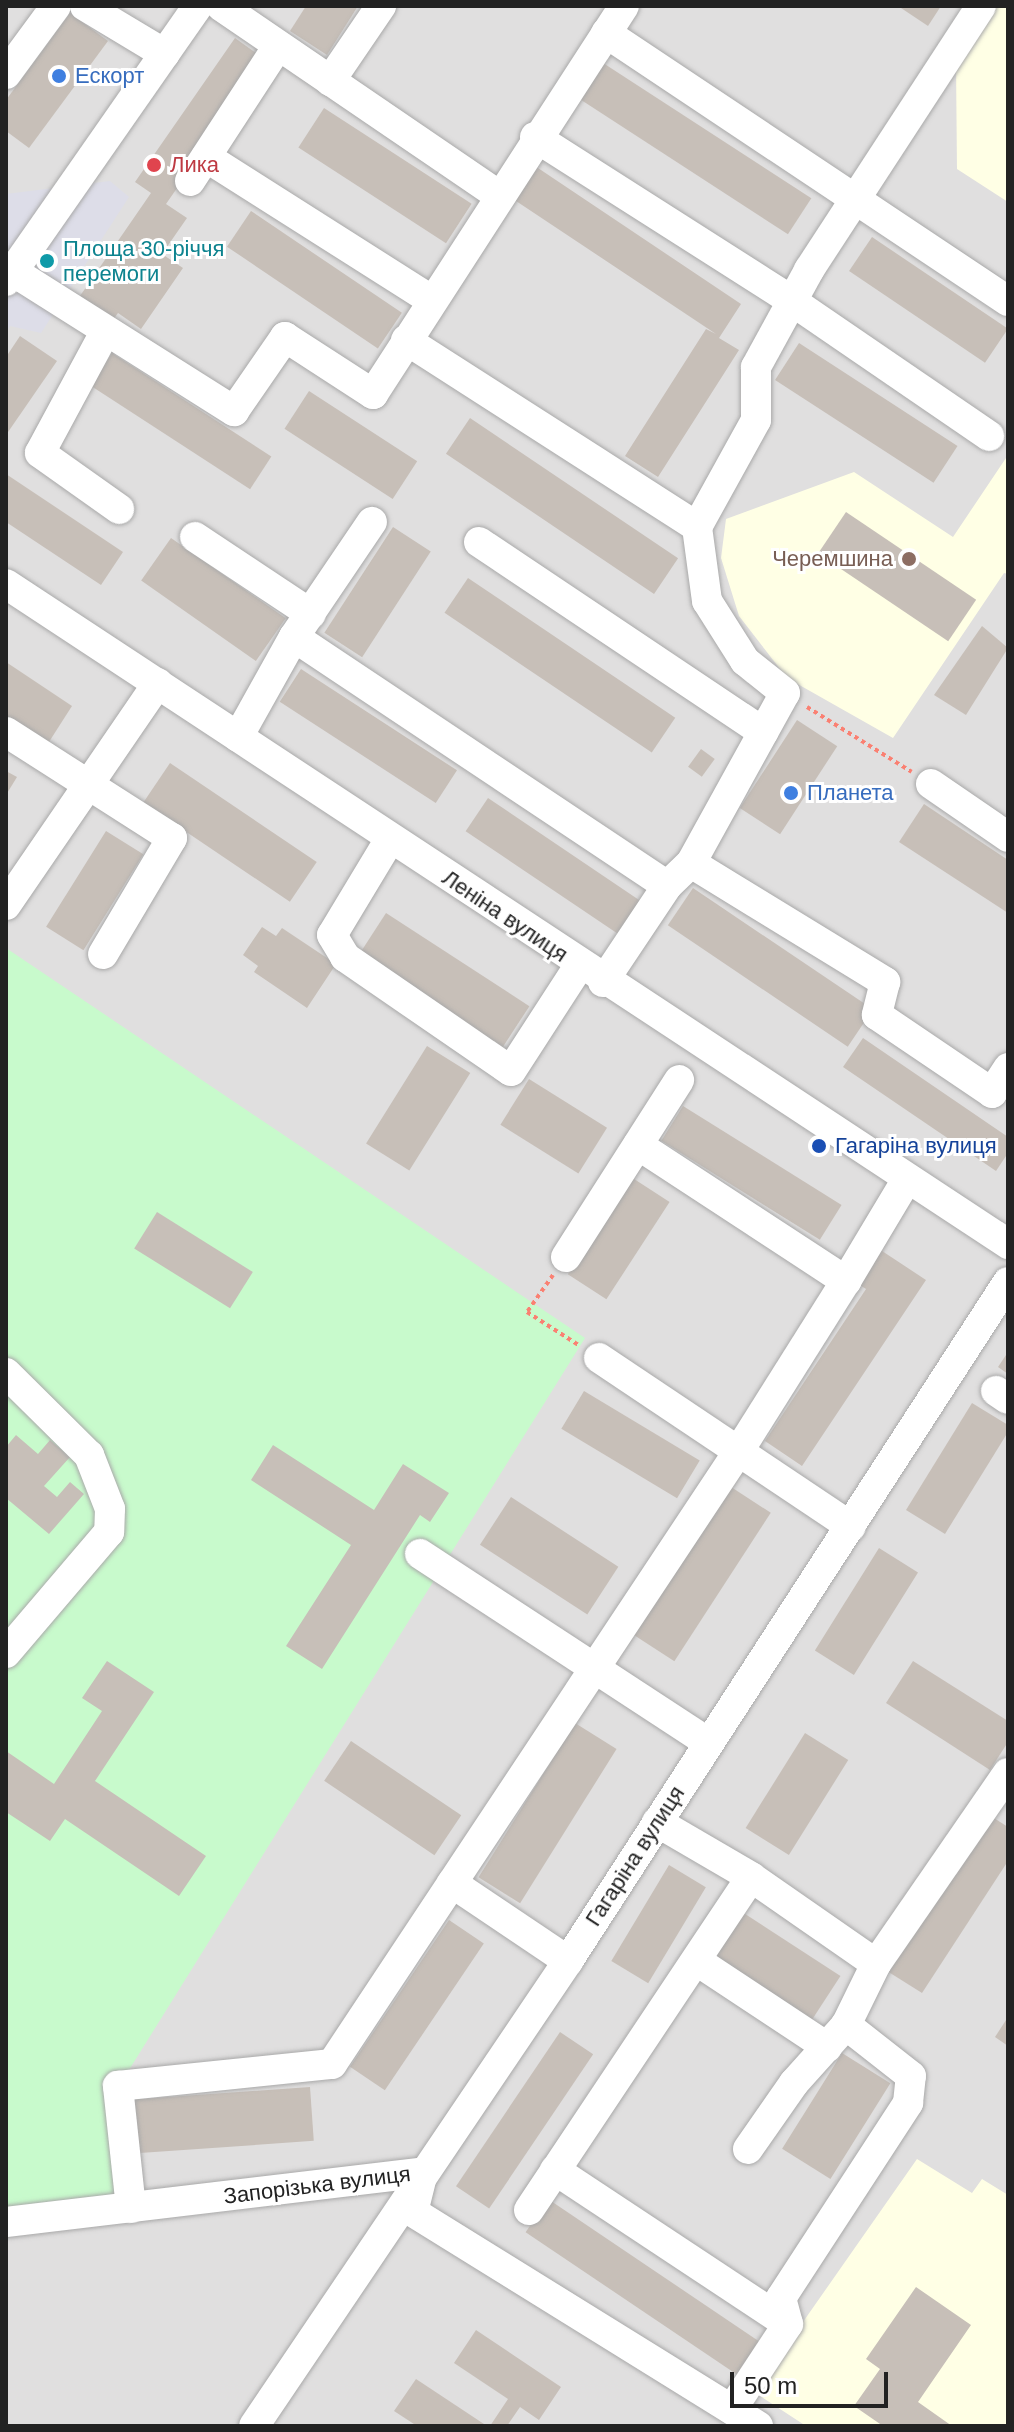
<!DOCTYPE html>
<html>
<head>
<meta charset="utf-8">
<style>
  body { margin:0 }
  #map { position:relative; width:1014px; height:2432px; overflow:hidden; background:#f2efe9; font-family:Arial,sans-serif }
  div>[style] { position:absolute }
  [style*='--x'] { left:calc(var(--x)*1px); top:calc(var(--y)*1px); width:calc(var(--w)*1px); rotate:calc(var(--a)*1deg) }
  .residential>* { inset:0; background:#e0dfdf; transform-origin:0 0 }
  .education>* { inset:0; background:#ffffe5 }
  .park>* { inset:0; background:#c8facc }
  .plaza>* { inset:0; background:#dddde8 }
  .building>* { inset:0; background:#c7bfb8; transform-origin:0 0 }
  .path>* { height:4px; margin-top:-2px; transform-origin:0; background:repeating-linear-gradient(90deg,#fa8072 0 4px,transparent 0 8px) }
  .roads { filter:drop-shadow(0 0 2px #a9a9a9) drop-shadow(0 0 2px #a9a9a9) }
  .minor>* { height:30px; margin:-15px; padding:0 15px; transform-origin:15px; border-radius:15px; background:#fff }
  .dots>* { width:22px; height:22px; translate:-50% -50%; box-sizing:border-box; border:4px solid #fff; border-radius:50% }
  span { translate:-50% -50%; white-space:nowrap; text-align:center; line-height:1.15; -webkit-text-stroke:6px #fff; paint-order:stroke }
  .shop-label { font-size:22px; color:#366cbe }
  .left { translate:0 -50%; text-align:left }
  .health-label { font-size:22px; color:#be3a42 }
  .culture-label { font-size:22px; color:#0d838f }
  .education-label { font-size:22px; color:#785e54 }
  .right { translate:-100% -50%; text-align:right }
  .street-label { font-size:22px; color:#222 }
  .transit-label { font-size:22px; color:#164399 }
  .frame { position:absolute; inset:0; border:8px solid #222; pointer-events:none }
  .scale { position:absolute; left:730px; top:2372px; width:158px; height:36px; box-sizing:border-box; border:4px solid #222; border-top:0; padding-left:10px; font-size:24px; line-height:28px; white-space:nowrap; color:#222; -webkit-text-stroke:6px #fff; paint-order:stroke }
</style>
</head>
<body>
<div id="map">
  <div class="residential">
    <i style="left:6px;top:6px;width:1002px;height:2420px"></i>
  </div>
  <div class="education">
    <i style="clip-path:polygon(992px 6px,1008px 6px,1008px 202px,957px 169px,956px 64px)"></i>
    <i style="clip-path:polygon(1008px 455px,1008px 574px,1004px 573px,893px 738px,787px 678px,739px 616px,721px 558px,726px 519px,854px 472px,953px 537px)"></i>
    <i style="clip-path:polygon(917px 2159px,972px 2193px,982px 2179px,1008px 2195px,1008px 2426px,806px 2426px,754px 2392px)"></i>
  </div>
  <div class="park">
    <i style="clip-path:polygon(6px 948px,585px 1338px,119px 2086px,131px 2208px,6px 2222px)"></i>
  </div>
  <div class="plaza">
    <i style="clip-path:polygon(110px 181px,129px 197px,41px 333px,10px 326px,6px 332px,6px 194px)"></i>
  </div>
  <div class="building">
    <i style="clip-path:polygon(306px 6px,358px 6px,327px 55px,290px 31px)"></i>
    <i style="clip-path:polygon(898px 6px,941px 6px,928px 26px)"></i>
    <i style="clip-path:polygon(70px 13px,108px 41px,29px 148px,6px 131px,6px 100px)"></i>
    <i style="clip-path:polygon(235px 38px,266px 60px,166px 204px,187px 218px,162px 254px,183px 268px,141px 329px,118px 313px,104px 332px,71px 309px,151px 193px,135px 182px)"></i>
    <i style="left:600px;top:61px;width:252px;height:43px;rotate:33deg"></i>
    <i style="left:324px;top:108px;width:176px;height:47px;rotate:33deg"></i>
    <i style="clip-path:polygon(532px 164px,741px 304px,719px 338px,739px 350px,658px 477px,625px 456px,706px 329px,716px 334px,510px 197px)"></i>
    <i style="left:251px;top:211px;width:182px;height:43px;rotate:34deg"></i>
    <i style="left:872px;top:237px;width:164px;height:41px;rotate:34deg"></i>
    <i style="clip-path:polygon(20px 336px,57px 361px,6px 435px,6px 357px)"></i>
    <i style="left:799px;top:343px;width:189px;height:44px;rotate:33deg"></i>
    <i style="left:112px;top:353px;width:190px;height:39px;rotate:33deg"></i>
    <i style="left:309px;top:391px;width:129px;height:45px;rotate:33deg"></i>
    <i style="left:470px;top:418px;width:251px;height:43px;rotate:34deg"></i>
    <i style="clip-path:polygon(6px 474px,123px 552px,101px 585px,6px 522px)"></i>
    <i style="left:846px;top:512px;width:157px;height:50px;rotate:34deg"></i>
    <i style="left:393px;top:527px;width:45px;height:126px;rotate:33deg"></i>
    <i style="left:171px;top:538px;width:140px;height:52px;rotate:35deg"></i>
    <i style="left:468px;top:578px;width:250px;height:42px;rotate:34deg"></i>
    <i style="clip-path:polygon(982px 626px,1008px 648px,966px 715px,934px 695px)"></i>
    <i style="clip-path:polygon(6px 662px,72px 706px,47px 745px,6px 717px)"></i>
    <i style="left:301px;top:669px;width:186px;height:39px;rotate:33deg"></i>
    <i style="left:797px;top:720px;width:48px;height:105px;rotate:33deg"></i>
    <i style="left:701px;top:749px;width:17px;height:22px;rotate:36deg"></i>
    <i style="left:170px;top:763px;width:177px;height:48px;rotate:34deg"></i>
    <i style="clip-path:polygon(6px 771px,17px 777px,6px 795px)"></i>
    <i style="left:488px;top:798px;width:184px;height:40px;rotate:34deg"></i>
    <i style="clip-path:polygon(924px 804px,1008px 860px,1008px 913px,899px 842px)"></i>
    <i style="left:106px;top:831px;width:44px;height:113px;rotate:32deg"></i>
    <i style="left:693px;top:888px;width:217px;height:45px;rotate:34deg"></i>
    <i style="left:386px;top:913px;width:171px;height:50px;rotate:33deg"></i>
    <i style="clip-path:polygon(262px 927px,276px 936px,282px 928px,336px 964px,307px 1008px,254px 972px,258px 966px,243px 955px)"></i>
    <i style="clip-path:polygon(863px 1038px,1008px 1137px,1008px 1153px,996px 1171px,843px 1067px)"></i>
    <i style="left:427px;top:1046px;width:51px;height:115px;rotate:32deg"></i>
    <i style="left:529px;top:1079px;width:92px;height:54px;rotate:32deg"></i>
    <i style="left:683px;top:1106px;width:187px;height:41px;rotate:32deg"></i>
    <i style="left:631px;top:1177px;width:46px;height:116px;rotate:33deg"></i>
    <i style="left:157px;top:1212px;width:113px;height:43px;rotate:32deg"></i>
    <i style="clip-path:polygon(876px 1247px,926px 1280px,802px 1466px,765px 1441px,866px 1289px,853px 1281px)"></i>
    <i style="clip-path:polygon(1008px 1352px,1008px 1374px,998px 1367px)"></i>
    <i style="left:584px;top:1391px;width:135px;height:44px;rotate:31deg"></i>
    <i style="clip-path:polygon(972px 1403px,1008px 1425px,1008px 1432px,945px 1534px,906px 1510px)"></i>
    <i style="clip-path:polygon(16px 1435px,38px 1454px,50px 1440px,70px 1457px,44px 1486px,57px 1497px,70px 1482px,84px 1494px,49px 1534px,6px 1498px,6px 1447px)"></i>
    <i style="clip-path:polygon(273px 1445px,374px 1510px,403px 1464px,449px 1493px,430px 1522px,420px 1515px,322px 1669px,286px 1646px,351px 1545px,251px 1480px)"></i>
    <i style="left:728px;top:1485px;width:51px;height:177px;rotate:33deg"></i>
    <i style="left:511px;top:1497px;width:128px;height:57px;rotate:33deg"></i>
    <i style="left:879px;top:1548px;width:46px;height:121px;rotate:32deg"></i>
    <i style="clip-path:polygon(107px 1661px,154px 1692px,95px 1781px,206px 1856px,179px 1896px,65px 1819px,50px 1841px,6px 1812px,6px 1751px,54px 1784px,102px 1711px,82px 1698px)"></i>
    <i style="clip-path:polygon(913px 1661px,1008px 1721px,1008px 1742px,990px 1770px,886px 1703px)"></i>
    <i style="left:575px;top:1723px;width:49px;height:182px;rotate:32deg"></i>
    <i style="left:805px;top:1733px;width:51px;height:112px;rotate:32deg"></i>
    <i style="left:351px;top:1741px;width:133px;height:48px;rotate:34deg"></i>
    <i style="clip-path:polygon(989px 1815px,1008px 1827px,1008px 1861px,922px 1993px,887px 1971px)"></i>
    <i style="left:669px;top:1865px;width:43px;height:112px;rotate:31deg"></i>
    <i style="left:739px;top:1910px;width:121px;height:55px;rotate:33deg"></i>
    <i style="left:449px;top:1920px;width:42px;height:177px;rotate:34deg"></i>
    <i style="clip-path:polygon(1008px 2017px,1008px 2046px,995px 2037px)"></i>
    <i style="left:560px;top:2032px;width:40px;height:186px;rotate:34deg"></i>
    <i style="left:842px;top:2053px;width:57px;height:113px;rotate:32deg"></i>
    <i style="left:310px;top:2087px;width:54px;height:178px;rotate:86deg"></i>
    <i style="left:548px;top:2199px;width:257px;height:40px;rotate:34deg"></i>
    <i style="clip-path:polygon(916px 2287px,971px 2325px,918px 2402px,952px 2426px,883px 2426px,854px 2406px,880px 2369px,866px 2359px)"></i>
    <i style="clip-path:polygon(476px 2330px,561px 2387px,539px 2420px,520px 2407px,507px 2426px,490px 2426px,508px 2399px,454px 2363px)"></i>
    <i style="clip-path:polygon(416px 2379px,487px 2426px,417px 2426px,394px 2411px)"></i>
  </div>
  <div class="path">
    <i style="--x:807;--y:707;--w:123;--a:31.8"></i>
    <i style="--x:553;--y:1275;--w:45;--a:125.1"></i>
    <i style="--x:527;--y:1312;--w:63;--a:32.7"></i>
  </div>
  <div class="roads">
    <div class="minor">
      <i style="--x:85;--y:6;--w:93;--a:31"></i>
      <i style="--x:221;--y:6;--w:334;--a:34.3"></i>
      <i style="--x:606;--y:33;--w:483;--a:33.7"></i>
      <i style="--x:6;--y:74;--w:84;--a:-53.7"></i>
      <i style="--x:330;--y:81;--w:91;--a:-55.8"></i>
      <i style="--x:535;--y:137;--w:305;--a:32.5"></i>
      <i style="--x:792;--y:301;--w:239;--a:34.4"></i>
      <i style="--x:206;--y:157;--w:267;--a:32.4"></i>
      <i style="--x:190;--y:181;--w:161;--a:-56.9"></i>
      <i style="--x:6;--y:267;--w:270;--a:32.3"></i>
      <i style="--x:234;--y:411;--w:90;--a:-55.4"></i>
      <i style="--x:285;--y:337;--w:105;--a:32.9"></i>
      <i style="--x:373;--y:394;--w:462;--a:-57.1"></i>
      <i style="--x:6;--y:281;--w:335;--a:-55.1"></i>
      <i style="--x:104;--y:334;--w:135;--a:118.3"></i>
      <i style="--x:40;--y:453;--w:97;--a:35.3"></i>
      <i style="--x:406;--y:340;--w:346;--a:32.7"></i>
      <i style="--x:195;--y:537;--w:139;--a:33.6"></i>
      <i style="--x:479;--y:542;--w:342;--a:33.8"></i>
      <i style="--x:6;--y:584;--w:1200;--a:33.37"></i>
      <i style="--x:294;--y:637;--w:448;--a:33.7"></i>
      <i style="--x:6;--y:732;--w:197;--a:32.6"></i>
      <i style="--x:172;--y:838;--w:135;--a:120.7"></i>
      <i style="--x:238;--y:737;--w:115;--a:-60.8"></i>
      <i style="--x:294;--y:637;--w:139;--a:-55.9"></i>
      <i style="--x:931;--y:784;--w:93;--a:34.5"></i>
      <i style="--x:390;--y:839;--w:112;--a:121.1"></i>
      <i style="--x:332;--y:935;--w:26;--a:59"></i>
      <i style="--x:345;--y:957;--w:201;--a:34.5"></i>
      <i style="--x:511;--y:1071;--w:125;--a:-57.1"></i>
      <i style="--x:691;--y:863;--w:228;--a:31.5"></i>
      <i style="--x:885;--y:982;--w:34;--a:104"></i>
      <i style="--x:877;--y:1015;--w:139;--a:34.1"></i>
      <i style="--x:992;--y:1093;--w:30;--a:-57"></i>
      <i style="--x:6;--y:905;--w:269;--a:-55.6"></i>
      <i style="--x:603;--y:982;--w:115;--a:-56.3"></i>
      <i style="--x:667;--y:886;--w:33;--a:-44"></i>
      <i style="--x:691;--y:863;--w:194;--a:-61.1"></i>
      <i style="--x:785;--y:693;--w:51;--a:-141.3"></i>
      <i style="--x:745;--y:661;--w:71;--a:-122.3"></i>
      <i style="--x:707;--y:601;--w:75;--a:-97.7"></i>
      <i style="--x:697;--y:527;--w:122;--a:-61.1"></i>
      <i style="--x:756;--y:420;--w:53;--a:-90"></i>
      <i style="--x:756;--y:367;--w:111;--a:-61.3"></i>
      <i style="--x:809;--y:270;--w:315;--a:-56.9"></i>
      <i style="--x:638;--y:1145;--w:249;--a:33.2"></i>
      <i style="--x:846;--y:1281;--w:119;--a:-59.1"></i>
      <i style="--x:566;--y:1257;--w:210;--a:-57.4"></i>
      <i style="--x:599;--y:1358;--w:303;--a:33.8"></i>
      <i style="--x:6;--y:1373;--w:117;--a:44.7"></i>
      <i style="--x:89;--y:1455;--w:58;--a:68.7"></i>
      <i style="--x:110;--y:1509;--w:23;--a:92"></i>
      <i style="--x:109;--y:1532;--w:159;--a:130.4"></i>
      <i style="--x:996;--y:1391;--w:14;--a:34"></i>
      <i style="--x:420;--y:1554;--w:343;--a:33.2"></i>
      <i style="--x:657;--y:1822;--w:109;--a:30.3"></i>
      <i style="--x:751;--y:1877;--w:152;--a:34.8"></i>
      <i style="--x:452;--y:1883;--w:140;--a:33.9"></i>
      <i style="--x:697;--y:1961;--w:156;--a:33.5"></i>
      <i style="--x:748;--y:2149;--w:80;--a:-55.1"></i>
      <i style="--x:794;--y:2083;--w:78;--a:-48.1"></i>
      <i style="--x:846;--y:2025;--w:68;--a:-63.8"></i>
      <i style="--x:876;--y:1964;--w:232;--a:-55.4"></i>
      <i style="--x:555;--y:2170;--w:279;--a:33.5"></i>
      <i style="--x:788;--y:2324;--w:102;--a:123.4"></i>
      <i style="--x:131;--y:2208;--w:123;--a:-96.1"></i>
      <i style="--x:118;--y:2086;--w:215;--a:-5.9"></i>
      <i style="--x:332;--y:2064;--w:738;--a:-56.44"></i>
      <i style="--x:740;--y:1449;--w:199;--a:-57.8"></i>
      <i style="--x:529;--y:2210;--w:400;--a:-56.3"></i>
      <i style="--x:6;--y:2222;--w:420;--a:-6.8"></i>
      <i style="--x:423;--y:2172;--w:41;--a:104"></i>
      <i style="--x:413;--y:2212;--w:406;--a:31.8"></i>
      <i style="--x:788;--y:2324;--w:27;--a:-105"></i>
      <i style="--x:781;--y:2298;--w:233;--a:-56.9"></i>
      <i style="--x:908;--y:2103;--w:27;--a:-84"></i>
      <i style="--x:911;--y:2076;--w:83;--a:-141.9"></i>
      <i style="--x:254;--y:2426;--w:561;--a:-55.97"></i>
      <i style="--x:568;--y:1961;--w:809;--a:-57.06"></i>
    </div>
  </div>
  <div class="dots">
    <i style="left:59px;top:76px;background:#3f7fe0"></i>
    <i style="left:154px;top:165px;background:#e0444e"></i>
    <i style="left:47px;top:261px;background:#0f9aa8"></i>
    <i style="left:909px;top:559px;background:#8d6e63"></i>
    <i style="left:791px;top:793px;background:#3f7fe0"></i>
    <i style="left:819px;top:1146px;background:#1a4fb4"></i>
  </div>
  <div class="shop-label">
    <span class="left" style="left:75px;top:76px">Ескорт</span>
    <span class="left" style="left:807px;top:793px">Планета</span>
  </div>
  <div class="health-label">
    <span class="left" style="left:170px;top:165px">Лика</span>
  </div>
  <div class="culture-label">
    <span class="left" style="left:63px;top:261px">Площа 30-річчя<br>перемоги</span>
  </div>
  <div class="education-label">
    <span class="right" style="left:893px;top:559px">Черемшина</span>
  </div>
  <div class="street-label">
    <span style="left:505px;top:916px;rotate:34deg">Леніна вулиця</span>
    <span style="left:635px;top:1856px;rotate:-57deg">Гагаріна вулиця</span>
    <span style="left:317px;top:2185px;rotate:-7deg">Запорізька вулиця</span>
  </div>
  <div class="transit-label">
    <span class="left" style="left:835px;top:1146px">Гагаріна вулиця</span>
  </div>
  <div class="frame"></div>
  <div class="scale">50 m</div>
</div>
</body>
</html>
